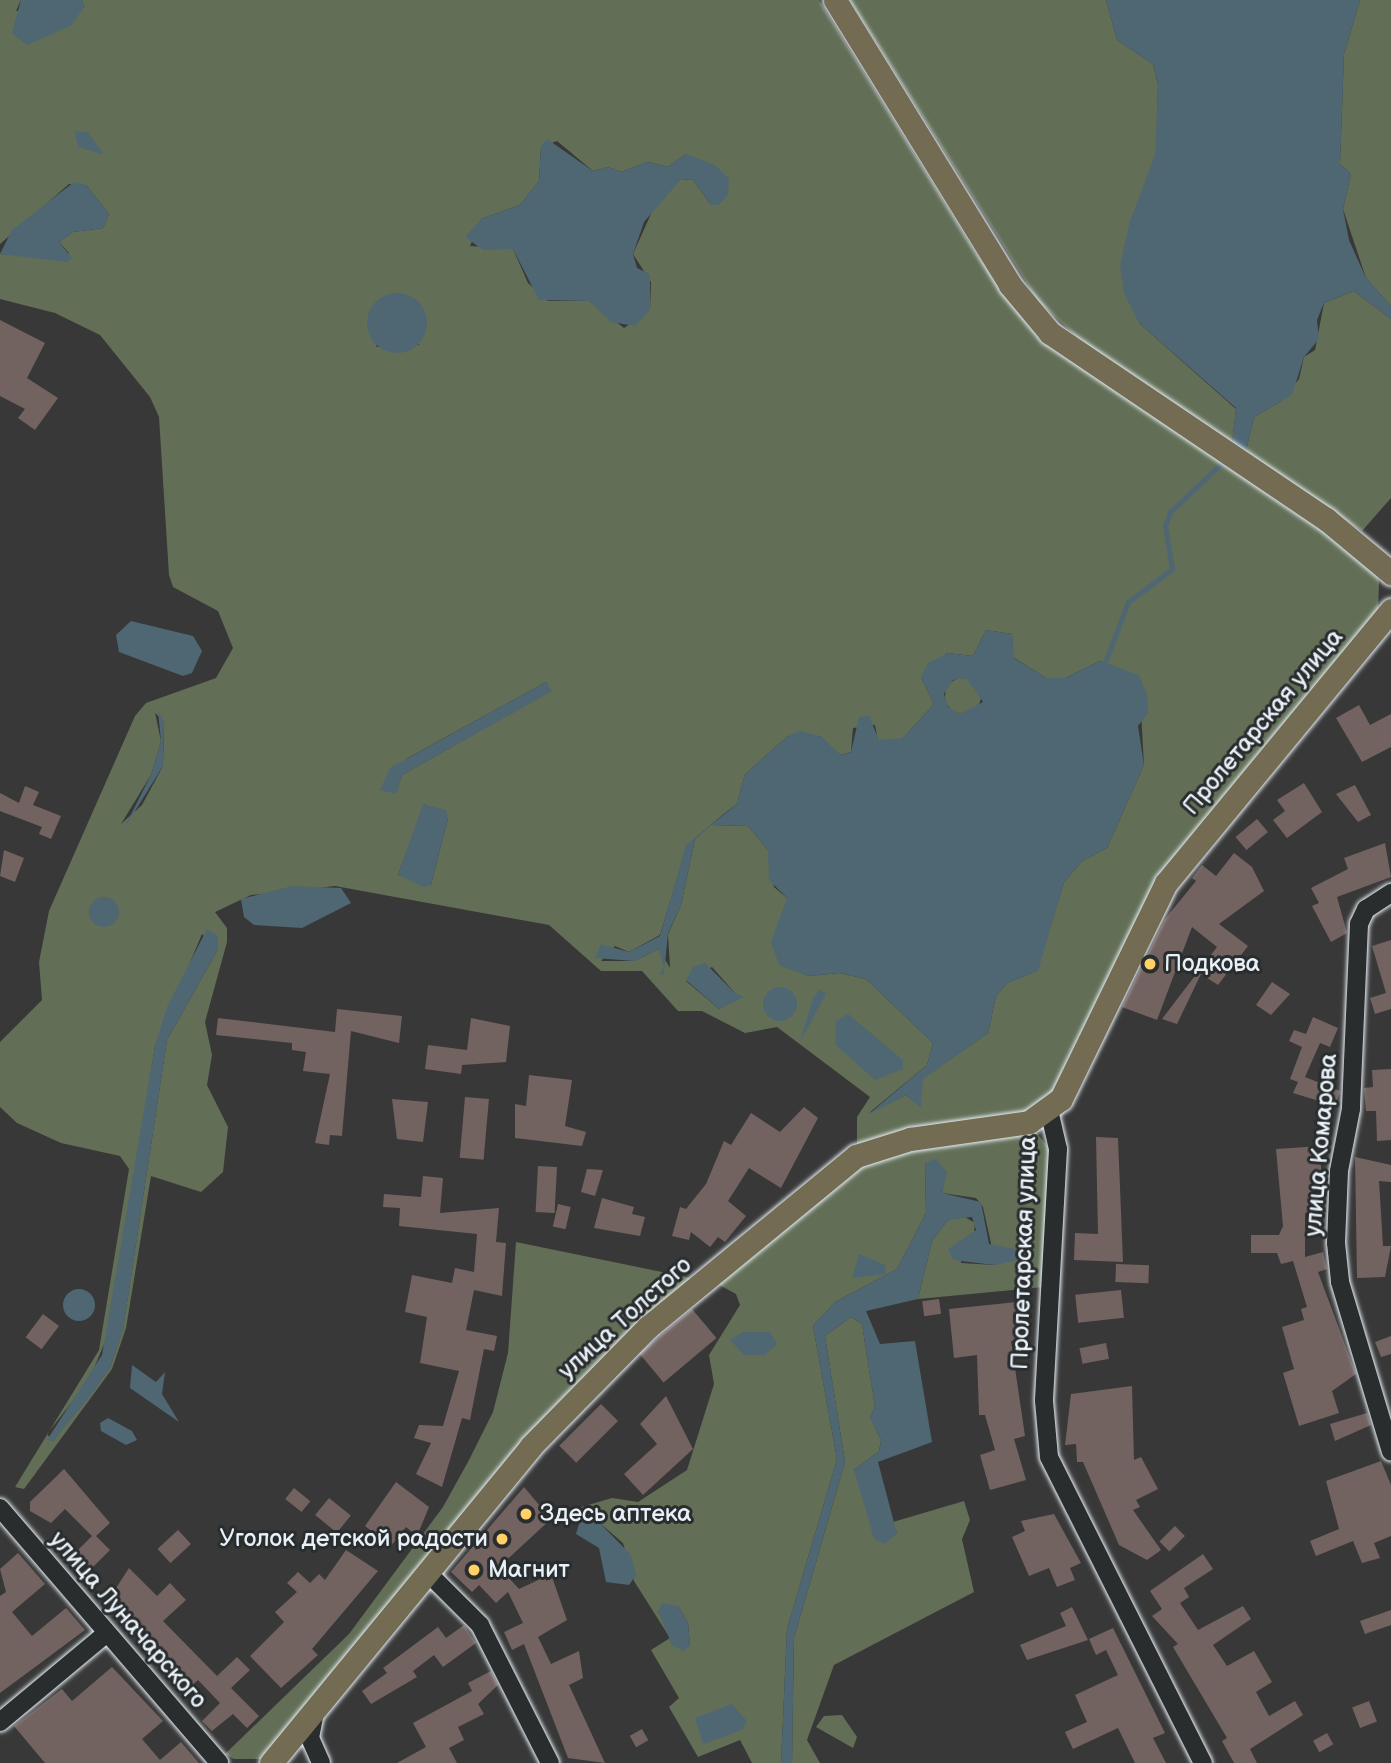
<!DOCTYPE html>
<html>
<head>
<meta charset="utf-8">
<style>
  body { margin:0 }
  #map { position:relative; width:1391px; height:1763px; overflow:hidden; background:#383838; font-family:"Balsamiq Sans",sans-serif }
  div>[style] { position:absolute }
  [style*='--x'] { left:calc(var(--x)*1px); top:calc(var(--y)*1px); width:calc(var(--w)*1px); rotate:calc(var(--a)*1deg) }
  .green>* { inset:0; background:#626f56 }
  .round { border-radius:50% }
  .water>* { inset:0; background:#4e6773 }
  .stream>* { height:5px; margin:-2.5px; padding:0 2.5px; transform-origin:2.5px; border-radius:2.5px; background:#4e6773 }
  .building>* { inset:0; background:#726361; transform-origin:0 0 }
  .roads { filter:drop-shadow(0 0 2px #e8f1f8) drop-shadow(0 0 2px #e8f1f8) }
  .minor>* { height:18px; margin:-9px; padding:0 9px; transform-origin:9px; border-radius:9px; background:#2a2d2e }
  .major>* { height:23px; margin:-11.5px; padding:0 11.5px; transform-origin:11.5px; border-radius:11.5px; background:#736b52 }
  .dots>* { width:19px; height:19px; translate:-50% -50%; box-sizing:border-box; border:4px solid #2a2d2e; border-radius:50% }
  span { translate:-50% -50%; white-space:nowrap; text-align:center; line-height:1.15; -webkit-text-stroke:6px #2a2d2e; paint-order:stroke }
  .street-label { font-size:24px; color:#e8f1f8 }
  .poi-label { font-size:24px; color:#e8f1f8 }
  .left { translate:0 -50%; text-align:left }
  .right { translate:-100% -50%; text-align:right }
</style>
</head>
<body>
<div id="map">
  <div class="green">
    <i style="clip-path:polygon(evenodd,0 0,21px 0,16px 11px,84px 8px,82px 0,819px 0,976px 254px,1041px 341px,1312px 520px,1373px 569px,1379px 581px,1378px 614px,1177px 857px,1062px 1085px,1026px 1112px,857px 1148px,857px 1117px,870px 1097px,777px 1027px,745px 1033px,702px 1011px,678px 1011px,642px 971px,601px 971px,549px 925px,335px 886px,251px 895px,215px 912px,227px 928px,227px 942px,205px 1022px,212px 1055px,207px 1085px,228px 1127px,223px 1172px,201px 1192px,151px 1176px,126px 1328px,112px 1369px,24px 1489px,15px 1487px,99px 1350px,129px 1169px,120px 1156px,61px 1143px,17px 1123px,0 1107px,0 1042px,42px 1000px,39px 962px,49px 911px,135px 716px,146px 703px,216px 678px,233px 648px,218px 611px,173px 587px,169px 575px,159px 417px,150px 397px,100px 335px,55px 313px,0 299px,0 254px,56px 258px,69px 253px,59px 242px,73px 232px,103px 228px,109px 214px,86px 185px,69px 184px,0 244px,0 0,557px 141px,593px 171px,608px 167px,621px 172px,648px 162px,668px 167px,686px 154px,711px 205px,693px 180px,681px 179px,655px 205px,633px 254px,651px 282px,650px 310px,624px 328px,589px 301px,548px 301px,528px 283px,513px 249px,470px 246px,481px 219px,520px 205px,539px 181px,541px 147px,557px 141px,0 0,368px 324px,420px 345px,377px 347px,368px 324px,0 0,986px 630px,1012px 634px,1013px 657px,1046px 678px,1065px 678px,1100px 661px,1139px 676px,1144px 765px,1107px 848px,1082px 861px,1064px 882px,1037px 971px,1007px 983px,996px 996px,988px 1033px,922px 1079px,912px 1100px,906px 1095px,869px 1113px,927px 1065px,933px 1043px,866px 979px,839px 973px,809px 976px,779px 964px,787px 898px,774px 887px,768px 850px,748px 826px,711px 825px,695px 839px,681px 905px,668px 934px,670px 968px,659px 949px,634px 961px,601px 961px,615px 946px,629px 952px,660px 935px,687px 845px,725px 813px,737px 804px,745px 774px,788px 736px,820px 736px,840px 755px,851px 752px,853px 728px,875px 725px,878px 740px,888px 744px,903px 738px,934px 704px,921px 677px,947px 653px,973px 656px,986px 630px,0 0,546px 682px,551px 691px,402px 775px,396px 794px,406px 759px,546px 682px,0 0,155px 713px,164px 721px,163px 766px,142px 805px,121px 824px,151px 775px,161px 741px,155px 713px,0 0,424px 804px,448px 818px,431px 885px,398px 875px,424px 804px,0 0,202px 934px,218px 949px,167px 1040px,123px 1329px,110px 1368px,53px 1441px,47px 1434px,89px 1380px,110px 1330px,155px 1046px,202px 934px,0 0,712px 967px,735px 993px,742px 997px,719px 1009px,686px 981px,712px 967px)"></i>
    <i style="clip-path:polygon(850px 0,1106px 0,1117px 40px,1153px 64px,1158px 85px,1156px 155px,1145px 187px,1139px 323px,1236px 409px,1232px 443px,1087px 346px,1038px 301px)"></i>
    <i style="clip-path:polygon(1360px 0,1391px 0,1391px 306px,1366px 278px,1343px 209px,1351px 174px,1340px 164px,1344px 54px)"></i>
    <i style="clip-path:polygon(1354px 291px,1391px 319px,1391px 498px,1362px 531px,1246px 451px,1254px 417px,1280px 402px,1299px 379px,1304px 357px,1315px 350px,1324px 303px)"></i>
    <i class="round" style="left:945px;top:678px;width:36px;height:36px"></i>
    <i style="clip-path:polygon(evenodd,1033px 1129px,1050px 1149px,1043px 1287px,918px 1299px,932px 1241px,948px 1220px,963px 1216px,975px 1223px,974px 1234px,960px 1245px,961px 1263px,994px 1265px,1022px 1257px,1019px 1250px,992px 1248px,983px 1207px,976px 1198px,942px 1193px,946px 1172px,925px 1164px,926px 1213px,897px 1269px,835px 1302px,813px 1326px,837px 1459px,787px 1629px,781px 1763px,752px 1763px,740px 1740px,698px 1757px,669px 1707px,679px 1698px,651px 1650px,670px 1638px,634px 1581px,623px 1543px,594px 1518px,580px 1521px,568px 1511px,612px 1498px,638px 1502px,687px 1470px,714px 1384px,709px 1355px,740px 1305px,736px 1294px,714px 1282px,856px 1165px,890px 1151px,1033px 1129px,678px 1606px,688px 1623px,690px 1646px,672px 1635px,658px 1611px,678px 1606px)"></i>
    <i style="clip-path:polygon(516px 1242px,696px 1279px,262px 1759px,234px 1759px,225px 1754px,349px 1634px,443px 1507px,469px 1460px,493px 1412px,508px 1353px)"></i>
    <i style="clip-path:polygon(851px 1317px,862px 1324px,875px 1407px,870px 1417px,881px 1440px,879px 1451px,854px 1470px,897px 1534px,893px 1522px,964px 1501px,970px 1520px,962px 1539px,974px 1592px,834px 1665px,807px 1740px,820px 1763px,792px 1763px,794px 1638px,845px 1462px,825px 1336px)"></i>
    <i style="clip-path:polygon(842px 1715px,857px 1737px,853px 1748px,816px 1727px,824px 1716px)"></i>
  </div>
  <div class="water">
    <i style="clip-path:polygon(21px 0,82px 0,84px 7px,72px 25px,27px 45px,12px 33px)"></i>
    <i style="clip-path:polygon(1106px 0,1360px 0,1344px 54px,1340px 164px,1351px 174px,1343px 209px,1349px 240px,1366px 278px,1391px 306px,1391px 319px,1354px 291px,1324px 303px,1317px 320px,1319px 339px,1304px 357px,1292px 395px,1254px 417px,1246px 451px,1232px 443px,1236px 408px,1139px 323px,1124px 293px,1120px 265px,1130px 221px,1155px 155px,1158px 85px,1153px 64px,1117px 40px)"></i>
    <i style="clip-path:polygon(75px 131px,88px 132px,104px 155px,78px 147px)"></i>
    <i style="clip-path:polygon(547px 139px,593px 171px,608px 167px,621px 172px,648px 162px,668px 167px,686px 154px,715px 165px,729px 179px,728px 195px,719px 205px,711px 205px,693px 180px,681px 179px,644px 222px,633px 254px,637px 268px,650px 274px,650px 310px,635px 326px,611px 322px,589px 301px,539px 300px,513px 249px,483px 250px,465px 237px,481px 219px,520px 205px,539px 181px,541px 146px)"></i>
    <i style="clip-path:polygon(74px 182px,86px 185px,109px 214px,103px 228px,73px 232px,59px 242px,72px 258px,67px 262px,0 254px,12px 230px)"></i>
    <i class="round" style="left:367px;top:293px;width:60px;height:60px"></i>
    <i style="clip-path:polygon(131px 621px,193px 636px,202px 651px,192px 673px,183px 676px,119px 652px,116px 635px)"></i>
    <i style="clip-path:polygon(evenodd,986px 630px,1012px 634px,1014px 658px,1046px 678px,1065px 678px,1100px 661px,1139px 675px,1147px 695px,1148px 713px,1138px 726px,1144px 765px,1107px 848px,1082px 861px,1064px 882px,1038px 971px,1007px 983px,996px 996px,988px 1033px,923px 1079px,921px 1108px,906px 1095px,869px 1114px,927px 1065px,933px 1043px,866px 979px,839px 973px,809px 976px,779px 965px,771px 942px,787px 898px,769px 880px,768px 850px,748px 826px,711px 825px,695px 839px,681px 905px,668px 933px,664px 974px,659px 975px,664px 967px,659px 949px,634px 961px,595px 958px,601px 944px,629px 952px,660px 936px,686px 845px,737px 804px,745px 774px,788px 736px,800px 731px,820px 736px,841px 755px,851px 752px,859px 717px,869px 716px,879px 740px,903px 738px,934px 704px,921px 677px,928px 663px,948px 653px,973px 656px,986px 630px,966px 678px,983px 702px,960px 714px,948px 707px,944px 694px,953px 680px,966px 678px)"></i>
    <i style="clip-path:polygon(546px 682px,552px 691px,402px 775px,396px 794px,380px 790px,390px 768px)"></i>
    <i style="clip-path:polygon(158px 711px,164px 721px,163px 766px,122px 832px,151px 775px,161px 741px)"></i>
    <i style="clip-path:polygon(423px 804px,446px 810px,448px 818px,431px 885px,424px 887px,398px 875px)"></i>
    <i style="clip-path:polygon(292px 886px,341px 888px,351px 903px,302px 928px,254px 925px,244px 917px,241px 899px)"></i>
    <i class="round" style="left:89px;top:897px;width:30px;height:30px"></i>
    <i style="clip-path:polygon(207px 929px,218px 936px,218px 949px,167px 1040px,123px 1330px,110px 1368px,89px 1398px,53px 1441px,47px 1440px,102px 1355px,155px 1046px,167px 1007px)"></i>
    <i style="clip-path:polygon(705px 963px,735px 993px,744px 997px,719px 1009px,686px 980px,693px 967px)"></i>
    <i class="round" style="left:763px;top:987px;width:34px;height:34px"></i>
    <i style="clip-path:polygon(820px 989px,826px 994px,800px 1042px,813px 998px)"></i>
    <i style="clip-path:polygon(848px 1014px,903px 1060px,903px 1069px,875px 1080px,835px 1044px,836px 1021px)"></i>
    <i style="clip-path:polygon(936px 1159px,947px 1172px,942px 1193px,981px 1202px,989px 1244px,1019px 1250px,1021px 1259px,994px 1265px,953px 1260px,948px 1249px,976px 1230px,972px 1217px,948px 1220px,932px 1241px,918px 1299px,866px 1311px,880px 1344px,915px 1341px,932px 1442px,878px 1462px,897px 1534px,884px 1544px,874px 1539px,854px 1470px,879px 1451px,881px 1440px,870px 1417px,875px 1407px,862px 1324px,851px 1317px,825px 1336px,845px 1462px,794px 1638px,792px 1763px,781px 1763px,787px 1629px,837px 1459px,813px 1326px,835px 1302px,897px 1269px,926px 1213px,925px 1163px)"></i>
    <i style="clip-path:polygon(859px 1254px,885px 1265px,886px 1274px,852px 1278px)"></i>
    <i class="round" style="left:63px;top:1289px;width:32px;height:32px"></i>
    <i style="clip-path:polygon(743px 1332px,770px 1332px,777px 1344px,765px 1355px,744px 1355px,730px 1340px)"></i>
    <i style="clip-path:polygon(132px 1365px,156px 1382px,165px 1372px,162px 1394px,179px 1422px,130px 1388px)"></i>
    <i style="clip-path:polygon(108px 1418px,132px 1431px,137px 1440px,126px 1445px,101px 1431px,100px 1423px)"></i>
    <i style="clip-path:polygon(594px 1517px,631px 1555px,636px 1575px,629px 1585px,606px 1582px,599px 1548px,576px 1534px,580px 1521px)"></i>
    <i style="clip-path:polygon(662px 1603px,678px 1606px,688px 1623px,690px 1646px,683px 1651px,672px 1645px,658px 1611px)"></i>
    <i style="clip-path:polygon(732px 1704px,747px 1721px,742px 1730px,703px 1744px,695px 1718px)"></i>
  </div>
  <div class="stream">
    <i style="--x:1103;--y:668;--w:71;--a:-69.3"></i>
    <i style="--x:1128;--y:602;--w:55;--a:-36.9"></i>
    <i style="--x:1172;--y:569;--w:44;--a:-99.2"></i>
    <i style="--x:1165;--y:526;--w:15;--a:-70"></i>
    <i style="--x:1170;--y:512;--w:77;--a:-43.4"></i>
  </div>
  <div class="building">
    <i style="clip-path:polygon(0 320px,45px 343px,27px 378px,58px 398px,35px 430px,18px 418px,25px 409px,0 396px)"></i>
    <i style="clip-path:polygon(1359px 705px,1370px 725px,1391px 714px,1391px 747px,1362px 762px,1336px 718px)"></i>
    <i style="clip-path:polygon(1304px 783px,1322px 812px,1287px 838px,1273px 820px,1285px 811px,1277px 800px)"></i>
    <i style="clip-path:polygon(1355px 785px,1371px 815px,1358px 822px,1336px 794px)"></i>
    <i style="clip-path:polygon(25px 786px,39px 792px,33px 805px,61px 816px,51px 839px,39px 834px,42px 827px,0 811px,0 793px,19px 803px)"></i>
    <i style="left:1257px;top:819px;width:17px;height:28px;rotate:50deg"></i>
    <i style="clip-path:polygon(1385px 843px,1391px 877px,1337px 897px,1347px 933px,1331px 942px,1312px 906px,1319px 903px,1311px 888px,1348px 869px,1344px 858px)"></i>
    <i style="clip-path:polygon(4px 850px,24px 858px,15px 882px,0 876px)"></i>
    <i style="clip-path:polygon(1234px 853px,1252px 867px,1264px 891px,1219px 924px,1248px 946px,1218px 985px,1201px 974px,1177px 1024px,1162px 1019px,1217px 947px,1192px 927px,1157px 1020px,1122px 1007px,1165px 919px,1196px 881px,1192px 878px,1202px 865px,1216px 876px)"></i>
    <i style="clip-path:polygon(1391px 940px,1391px 1009px,1375px 1014px,1370px 998px,1386px 993px,1372px 946px)"></i>
    <i style="clip-path:polygon(1272px 982px,1290px 994px,1271px 1015px,1256px 1005px)"></i>
    <i style="clip-path:polygon(337px 1009px,402px 1016px,399px 1043px,351px 1031px,342px 1136px,330px 1135px,329px 1145px,315px 1143px,330px 1074px,303px 1071px,306px 1052px,292px 1050px,292px 1043px,216px 1035px,218px 1018px,335px 1032px)"></i>
    <i style="clip-path:polygon(1313px 1017px,1338px 1028px,1330px 1047px,1320px 1043px,1305px 1077px,1340px 1091px,1335px 1106px,1293px 1093px,1298px 1082px,1290px 1079px,1302px 1047px,1289px 1041px,1294px 1030px,1306px 1034px)"></i>
    <i style="clip-path:polygon(471px 1018px,510px 1026px,506px 1062px,462px 1065px,461px 1074px,425px 1069px,428px 1045px,467px 1050px)"></i>
    <i style="clip-path:polygon(1391px 1069px,1391px 1140px,1377px 1141px,1376px 1111px,1366px 1111px,1364px 1088px,1373px 1087px,1372px 1070px)"></i>
    <i style="clip-path:polygon(529px 1075px,572px 1080px,565px 1126px,586px 1132px,582px 1146px,515px 1138px,515px 1104px,526px 1106px)"></i>
    <i style="left:465px;top:1097px;width:24px;height:61px;rotate:5deg"></i>
    <i style="clip-path:polygon(392px 1099px,428px 1102px,423px 1142px,397px 1139px)"></i>
    <i style="clip-path:polygon(804px 1107px,818px 1118px,781px 1188px,749px 1168px,728px 1201px,746px 1216px,725px 1242px,718px 1237px,710px 1247px,691px 1232px,689px 1240px,672px 1236px,680px 1207px,686px 1209px,706px 1184px,724px 1141px,731px 1145px,751px 1113px,780px 1132px)"></i>
    <i style="clip-path:polygon(1096px 1137px,1118px 1138px,1123px 1262px,1074px 1260px,1075px 1233px,1098px 1234px)"></i>
    <i style="clip-path:polygon(1321px 1146px,1321px 1192px,1315px 1192px,1315px 1213px,1305px 1213px,1305px 1257px,1323px 1252px,1327px 1269px,1318px 1272px,1356px 1374px,1332px 1391px,1339px 1413px,1299px 1426px,1283px 1373px,1294px 1369px,1282px 1327px,1304px 1320px,1301px 1309px,1307px 1307px,1293px 1261px,1281px 1264px,1277px 1253px,1251px 1253px,1251px 1235px,1279px 1235px,1283px 1226px,1276px 1149px)"></i>
    <i style="clip-path:polygon(1355px 1157px,1391px 1165px,1391px 1182px,1379px 1181px,1383px 1246px,1391px 1246px,1385px 1277px,1357px 1278px)"></i>
    <i style="left:538px;top:1166px;width:19px;height:46px;rotate:3deg"></i>
    <i style="clip-path:polygon(587px 1169px,603px 1170px,595px 1196px,581px 1192px)"></i>
    <i style="clip-path:polygon(423px 1176px,443px 1178px,440px 1213px,499px 1208px,496px 1242px,506px 1243px,502px 1296px,474px 1290px,466px 1330px,497px 1336px,494px 1351px,484px 1349px,470px 1420px,462px 1418px,442px 1487px,416px 1474px,431px 1443px,414px 1438px,419px 1425px,443px 1426px,459px 1371px,420px 1363px,427px 1317px,405px 1312px,412px 1275px,452px 1283px,455px 1268px,474px 1272px,477px 1234px,399px 1226px,400px 1208px,383px 1207px,384px 1194px,421px 1197px)"></i>
    <i style="clip-path:polygon(602px 1198px,634px 1207px,632px 1214px,645px 1217px,640px 1236px,594px 1228px)"></i>
    <i style="left:558px;top:1204px;width:13px;height:23px;rotate:13deg"></i>
    <i style="left:1116px;top:1264px;width:33px;height:18px;rotate:2deg"></i>
    <i style="left:1121px;top:1290px;width:28px;height:46px;rotate:84deg"></i>
    <i style="left:939px;top:1299px;width:15px;height:17px;rotate:82deg"></i>
    <i style="clip-path:polygon(1017px 1302px,1021px 1340px,1011px 1341px,1025px 1436px,1014px 1439px,1026px 1480px,990px 1490px,980px 1455px,995px 1450px,985px 1415px,979px 1415px,977px 1355px,954px 1358px,949px 1309px)"></i>
    <i style="left:692px;top:1309px;width:38px;height:69px;rotate:50deg"></i>
    <i style="left:43px;top:1314px;width:20px;height:29px;rotate:37deg"></i>
    <i style="clip-path:polygon(1391px 1336px,1391px 1354px,1381px 1357px,1375px 1342px)"></i>
    <i style="left:1106px;top:1343px;width:16px;height:27px;rotate:79deg"></i>
    <i style="clip-path:polygon(1132px 1386px,1134px 1460px,1141px 1457px,1158px 1489px,1136px 1500px,1140px 1507px,1133px 1510px,1161px 1550px,1147px 1560px,1119px 1545px,1083px 1462px,1077px 1462px,1076px 1444px,1065px 1445px,1071px 1394px)"></i>
    <i style="clip-path:polygon(666px 1396px,693px 1449px,643px 1495px,624px 1474px,657px 1444px,640px 1424px)"></i>
    <i style="left:601px;top:1404px;width:24px;height:59px;rotate:45deg"></i>
    <i style="clip-path:polygon(1367px 1413px,1371px 1425px,1335px 1441px,1330px 1424px)"></i>
    <i style="clip-path:polygon(1381px 1461px,1391px 1485px,1391px 1536px,1374px 1543px,1380px 1558px,1362px 1563px,1353px 1541px,1316px 1556px,1310px 1541px,1339px 1529px,1326px 1481px)"></i>
    <i style="clip-path:polygon(64px 1469px,110px 1523px,96px 1536px,110px 1550px,90px 1570px,74px 1554px,92px 1536px,65px 1509px,51px 1523px,30px 1511px,30px 1502px)"></i>
    <i style="clip-path:polygon(396px 1482px,429px 1507px,417px 1536px,406px 1527px,391px 1546px,365px 1526px)"></i>
    <i style="clip-path:polygon(524px 1487px,551px 1519px,499px 1567px,519px 1589px,551px 1574px,567px 1620px,538px 1637px,551px 1664px,579px 1651px,583px 1678px,569px 1685px,605px 1763px,568px 1758px,524px 1644px,512px 1650px,504px 1632px,523px 1623px,508px 1592px,496px 1603px,479px 1585px,472px 1592px,451px 1572px)"></i>
    <i style="left:294px;top:1488px;width:21px;height:14px;rotate:39deg"></i>
    <i style="left:329px;top:1498px;width:28px;height:22px;rotate:39deg"></i>
    <i style="clip-path:polygon(1054px 1514px,1081px 1563px,1070px 1568px,1075px 1580px,1057px 1587px,1049px 1568px,1029px 1576px,1012px 1537px,1025px 1531px,1021px 1521px)"></i>
    <i style="left:1175px;top:1526px;width:14px;height:22px;rotate:45deg"></i>
    <i style="left:178px;top:1530px;width:19px;height:28px;rotate:47deg"></i>
    <i style="clip-path:polygon(346px 1550px,378px 1571px,312px 1649px,318px 1655px,281px 1688px,250px 1656px,284px 1622px,275px 1612px,297px 1592px,287px 1583px,298px 1572px,310px 1583px,319px 1574px,325px 1580px)"></i>
    <i style="clip-path:polygon(18px 1553px,45px 1584px,12px 1612px,32px 1636px,66px 1608px,85px 1630px,0 1693px,0 1596px,6px 1592px,0 1569px)"></i>
    <i style="clip-path:polygon(1203px 1554px,1213px 1569px,1184px 1588px,1189px 1597px,1180px 1603px,1198px 1630px,1243px 1606px,1251px 1619px,1213px 1645px,1227px 1666px,1254px 1651px,1272px 1682px,1256px 1692px,1269px 1716px,1295px 1701px,1303px 1715px,1250px 1749px,1257px 1763px,1234px 1763px,1222px 1741px,1227px 1738px,1173px 1647px,1178px 1644px,1152px 1616px,1162px 1609px,1150px 1591px)"></i>
    <i style="clip-path:polygon(129px 1568px,157px 1596px,170px 1583px,186px 1600px,163px 1621px,217px 1676px,237px 1657px,250px 1670px,231px 1688px,259px 1716px,247px 1728px,233px 1714px,212px 1731px,202px 1721px,220px 1703px,198px 1680px,189px 1688px,179px 1678px,184px 1673px,140px 1628px,133px 1635px,124px 1625px,130px 1620px,109px 1599px)"></i>
    <i style="clip-path:polygon(1072px 1607px,1088px 1640px,1027px 1660px,1020px 1645px,1066px 1626px,1060px 1613px)"></i>
    <i style="clip-path:polygon(1391px 1610px,1391px 1625px,1365px 1634px,1360px 1621px)"></i>
    <i style="clip-path:polygon(464px 1625px,476px 1643px,443px 1667px,434px 1655px,413px 1671px,417px 1677px,371px 1704px,362px 1691px,387px 1673px,383px 1668px,438px 1627px,446px 1638px)"></i>
    <i style="clip-path:polygon(1113px 1628px,1165px 1733px,1153px 1738px,1166px 1763px,1135px 1763px,1118px 1728px,1073px 1749px,1065px 1732px,1087px 1722px,1075px 1695px,1118px 1675px,1106px 1650px,1096px 1655px,1089px 1639px)"></i>
    <i style="clip-path:polygon(112px 1667px,163px 1721px,142px 1739px,160px 1760px,181px 1742px,199px 1763px,45px 1763px,14px 1726px,62px 1689px,72px 1701px)"></i>
    <i style="clip-path:polygon(491px 1671px,498px 1685px,478px 1704px,484px 1714px,458px 1727px,464px 1740px,449px 1748px,457px 1763px,397px 1763px,426px 1747px,413px 1723px,472px 1691px,468px 1683px)"></i>
    <i style="left:1369px;top:1701px;width:22px;height:18px;rotate:69deg"></i>
    <i style="left:642px;top:1729px;width:13px;height:14px;rotate:61deg"></i>
    <i style="left:1327px;top:1733px;width:13px;height:16px;rotate:61deg"></i>
  </div>
  <div class="roads">
    <div class="minor">
      <i style="--x:1391;--y:893;--w:30;--a:147"></i>
      <i style="--x:1366;--y:909;--w:17;--a:115"></i>
      <i style="--x:1359;--y:924;--w:185;--a:92.5"></i>
      <i style="--x:1351;--y:1109;--w:63;--a:101"></i>
      <i style="--x:1339;--y:1171;--w:72;--a:92.4"></i>
      <i style="--x:1336;--y:1243;--w:39;--a:84"></i>
      <i style="--x:1340;--y:1282;--w:177;--a:73.3"></i>
      <i style="--x:1049;--y:1110;--w:40;--a:77"></i>
      <i style="--x:1058;--y:1149;--w:252;--a:93.2"></i>
      <i style="--x:1044;--y:1401;--w:56;--a:84.9"></i>
      <i style="--x:1049;--y:1457;--w:343;--a:63.3"></i>
      <i style="--x:0;--y:1508;--w:336;--a:49.3"></i>
      <i style="--x:428;--y:1573;--w:74;--a:45"></i>
      <i style="--x:480;--y:1625;--w:155;--a:63.1"></i>
      <i style="--x:315;--y:1712;--w:26;--a:101"></i>
      <i style="--x:310;--y:1738;--w:27;--a:66"></i>
      <i style="--x:0;--y:1722;--w:139;--a:-39.8"></i>
    </div>
    <div class="major">
      <i style="--x:835;--y:0;--w:334;--a:58.4"></i>
      <i style="--x:1010;--y:285;--w:62;--a:50.2"></i>
      <i style="--x:1050;--y:333;--w:333;--a:34"></i>
      <i style="--x:1326;--y:519;--w:85;--a:39.7"></i>
      <i style="--x:271;--y:1763;--w:410;--a:-50.6"></i>
      <i style="--x:531;--y:1446;--w:167;--a:-45.5"></i>
      <i style="--x:648;--y:1327;--w:269;--a:-39.4"></i>
      <i style="--x:856;--y:1156;--w:57;--a:-17.5"></i>
      <i style="--x:910;--y:1139;--w:120;--a:-8.1"></i>
      <i style="--x:1029;--y:1122;--w:39;--a:-36"></i>
      <i style="--x:1061;--y:1099;--w:240;--a:-64.1"></i>
      <i style="--x:1166;--y:883;--w:354;--a:-50.5"></i>
    </div>
  </div>
  <div class="dots">
    <i style="left:1150px;top:964px;background:#ffd166"></i>
    <i style="left:526px;top:1514px;background:#ffd166"></i>
    <i style="left:502px;top:1539px;background:#ffd166"></i>
    <i style="left:474px;top:1570px;background:#ffd166"></i>
  </div>
  <div class="street-label">
    <span style="left:1263px;top:722px;rotate:-50deg">Пролетарская улица</span>
    <span style="left:1321px;top:1145px;rotate:-85deg">улица Комарова</span>
    <span style="left:1024px;top:1253px;rotate:-88deg">Пролетарская улица</span>
    <span style="left:625px;top:1318px;rotate:-42deg">улица Толстого</span>
    <span style="left:128px;top:1620px;rotate:49deg">улица Луначарского</span>
  </div>
  <div class="poi-label">
    <span class="left" style="left:1164px;top:964px">Подкова</span>
    <span class="left" style="left:540px;top:1514px">Здесь аптека</span>
    <span class="right" style="left:488px;top:1539px">Уголок детской радости</span>
    <span class="left" style="left:488px;top:1570px">Магнит</span>
  </div>
</div>
</body>
</html>
